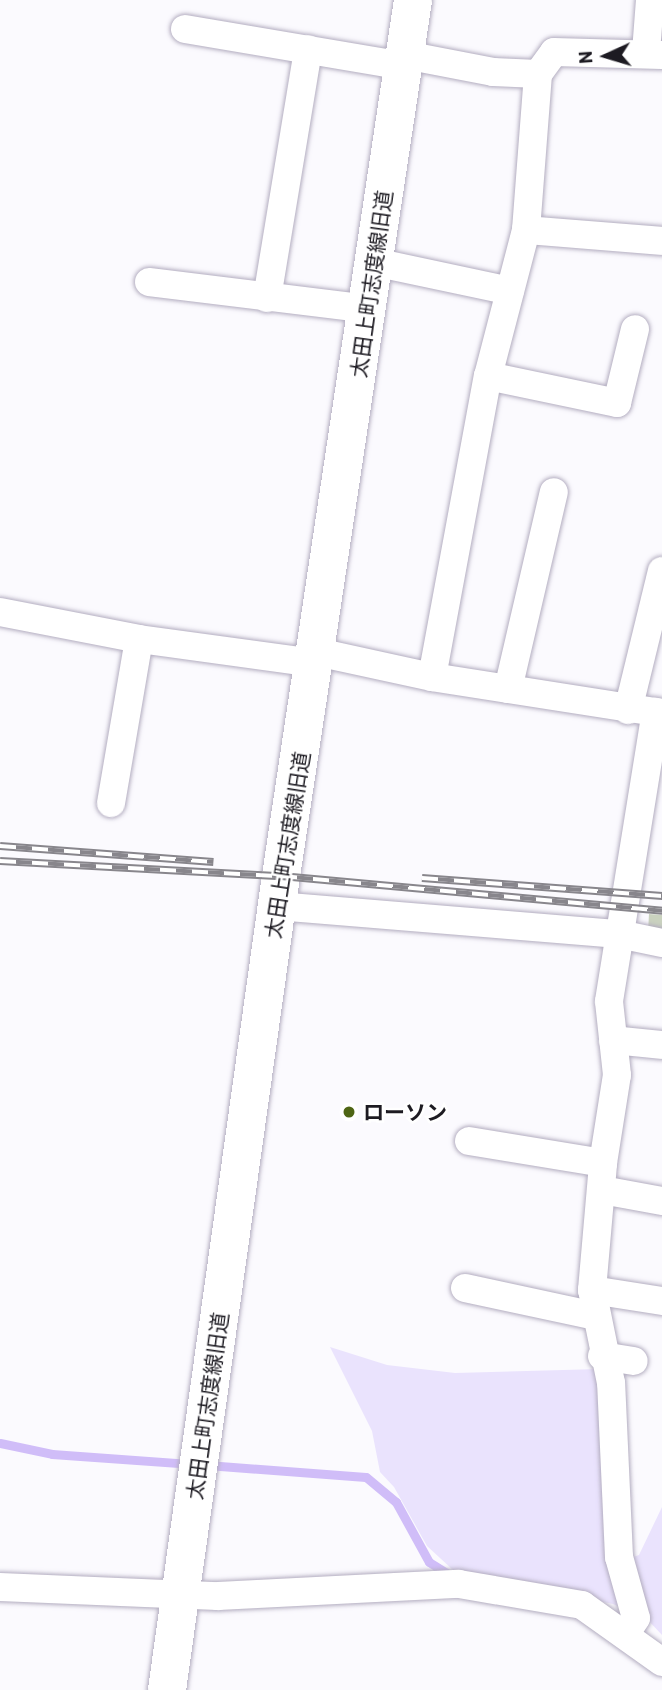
<!DOCTYPE html>
<html>
<head>
<meta charset="utf-8">
<style>
  body { margin:0 }
  #map { position:relative; width:662px; height:1690px; overflow:hidden; background:#fbfafe; font-family:Barlow,"Noto Sans JP",sans-serif }
  div>[style] { position:absolute }
  [style*='--x'] { left:calc(var(--x)*1px); top:calc(var(--y)*1px); width:calc(var(--w)*1px); rotate:calc(var(--a)*1deg) }
  .green>* { inset:0; background:#eae3fd }
  .stream>* { height:9px; margin:-4.5px; padding:0 4.5px; transform-origin:4.5px; border-radius:4.5px; background:#d0bdf8 }
  .building>* { inset:0; background:#cad2bf }
  .roads { filter:drop-shadow(0 0 2px #b3adc0) drop-shadow(0 0 2px #b3adc0) }
  .street>* { height:28px; margin:-14px; padding:0 14px; transform-origin:14px; border-radius:14px; background:#fff }
  .secondary>* { height:38px; margin:-19px; padding:0 19px; transform-origin:19px; border-radius:19px; background:#fff }
  .rail>* { height:8px; margin-top:-4px; transform-origin:0; background:repeating-linear-gradient(90deg,#fff 0 16px,#88868c 0 32px); box-sizing:border-box; border-block:2px solid #88868c }
  .dots>* { width:19px; height:19px; translate:-50% -50%; box-sizing:border-box; border:4px solid #fff; border-radius:50% }
  span { translate:-50% -50%; white-space:nowrap; text-align:center; line-height:1.15; -webkit-text-stroke:5px #fff; paint-order:stroke }
  .street-label { font-size:21px; color:#1d1b22 }
  .poi-label { font-size:21px; color:#1d1b22; font-weight:700 }
  .left { translate:0 -50%; text-align:left }
  .north { position:absolute; left:571px; top:21px; width:70px; height:70px; -webkit-text-stroke:5px #fff; paint-order:stroke; rotate:266deg; font-size:19px; font-weight:700; line-height:28px; text-align:center; color:#1d1b22 }
  .north::after { content:''; display:block; margin:auto; width:24px; height:32px; background:#1d1b22; clip-path:polygon(50% 0,100% 100%,50% 72%,0 100%) }
</style>
</head>
<body>
<div id="map">
  <div class="green">
    <i style="clip-path:polygon(330px 1347px,387px 1365px,455px 1373px,600px 1369px,616px 1563px,639px 1555px,662px 1507px,662px 1635px,646px 1618px,613px 1604px,453px 1570px,427px 1546px,394px 1487px,380px 1472px,372px 1431px)"></i>
  </div>
  <div class="stream">
    <i style="--x:0;--y:1443;--w:53;--a:11.9"></i>
    <i style="--x:52;--y:1454;--w:138;--a:4.1"></i>
    <i style="--x:207;--y:1465;--w:159;--a:4.3"></i>
    <i style="--x:366;--y:1477;--w:39;--a:40"></i>
    <i style="--x:396;--y:1502;--w:68;--a:61.2"></i>
    <i style="--x:429;--y:1562;--w:26;--a:32"></i>
  </div>
  <div class="building">
    <i style="clip-path:polygon(649px 914px,662px 915px,662px 935px,648px 932px)"></i>
  </div>
  <div class="roads">
    <div class="street">
      <i style="--x:185;--y:29;--w:222;--a:9.6"></i>
      <i style="--x:646;--y:52;--w:52;--a:-85.6"></i>
      <i style="--x:405;--y:55;--w:90;--a:10.9"></i>
      <i style="--x:493;--y:72;--w:45;--a:2.5"></i>
      <i style="--x:538;--y:74;--w:27;--a:-54"></i>
      <i style="--x:554;--y:52;--w:108;--a:1.6"></i>
      <i style="--x:526;--y:230;--w:136;--a:4.6"></i>
      <i style="--x:374;--y:262;--w:139;--a:12"></i>
      <i style="--x:149;--y:282;--w:221;--a:7"></i>
      <i style="--x:267;--y:298;--w:252;--a:-80.6"></i>
      <i style="--x:488;--y:376;--w:132;--a:11.8"></i>
      <i style="--x:617;--y:403;--w:76;--a:-76.3"></i>
      <i style="--x:0;--y:612;--w:142;--a:11"></i>
      <i style="--x:139;--y:639;--w:178;--a:7.8"></i>
      <i style="--x:317;--y:652;--w:118;--a:12.3"></i>
      <i style="--x:432;--y:677;--w:233;--a:8.9"></i>
      <i style="--x:432;--y:677;--w:306;--a:-79.5"></i>
      <i style="--x:488;--y:376;--w:151;--a:-75.4"></i>
      <i style="--x:526;--y:230;--w:156;--a:-85.6"></i>
      <i style="--x:508;--y:689;--w:202;--a:-76.9"></i>
      <i style="--x:628;--y:710;--w:143;--a:-76.3"></i>
      <i style="--x:111;--y:803;--w:166;--a:-80.3"></i>
      <i style="--x:277;--y:906;--w:343;--a:4.7"></i>
      <i style="--x:619;--y:934;--w:44;--a:11.8"></i>
      <i style="--x:613;--y:1040;--w:49;--a:5.8"></i>
      <i style="--x:469;--y:1141;--w:136;--a:9.3"></i>
      <i style="--x:602;--y:1190;--w:61;--a:10.4"></i>
      <i style="--x:465;--y:1288;--w:134;--a:12.1"></i>
      <i style="--x:592;--y:1290;--w:71;--a:8.9"></i>
      <i style="--x:602;--y:1356;--w:32;--a:9"></i>
      <i style="--x:0;--y:1587;--w:218;--a:2.4"></i>
      <i style="--x:218;--y:1596;--w:241;--a:-2.9"></i>
      <i style="--x:459;--y:1584;--w:125;--a:9.7"></i>
      <i style="--x:582;--y:1605;--w:98;--a:35.5"></i>
      <i style="--x:625;--y:1635;--w:20;--a:-57"></i>
      <i style="--x:636;--y:1618;--w:63;--a:-105.6"></i>
      <i style="--x:619;--y:1557;--w:174;--a:-92.6"></i>
      <i style="--x:611;--y:1383;--w:95;--a:-101.5"></i>
      <i style="--x:592;--y:1290;--w:127;--a:-85"></i>
      <i style="--x:603;--y:1163;--w:89;--a:-81"></i>
      <i style="--x:617;--y:1075;--w:74;--a:-96.2"></i>
      <i style="--x:609;--y:1001;--w:293;--a:-80.8"></i>
    </div>
    <div class="secondary">
      <i style="--x:167;--y:1690;--w:822;--a:-82.03"></i>
      <i style="--x:281;--y:876;--w:886;--a:-81.43"></i>
    </div>
  </div>
  <div class="rail">
    <i style="--x:0;--y:846;--w:214;--a:4.3"></i>
    <i style="--x:0;--y:861;--w:281;--a:3.1"></i>
    <i style="--x:281;--y:876;--w:383;--a:5.2"></i>
    <i style="--x:422;--y:878;--w:241;--a:4.3"></i>
  </div>
  <div class="dots">
    <i style="left:349px;top:1112px;background:#4e6514"></i>
  </div>
  <div class="street-label">
    <span style="left:371px;top:284px;rotate:-82deg">太田上町志度線旧道</span>
    <span style="left:287px;top:845px;rotate:-81deg">太田上町志度線旧道</span>
    <span style="left:207px;top:1406px;rotate:-82deg">太田上町志度線旧道</span>
  </div>
  <div class="poi-label">
    <span class="left" style="left:363px;top:1112px">ローソン</span>
  </div>
  <div class="north">N</div>
</div>
</body>
</html>
